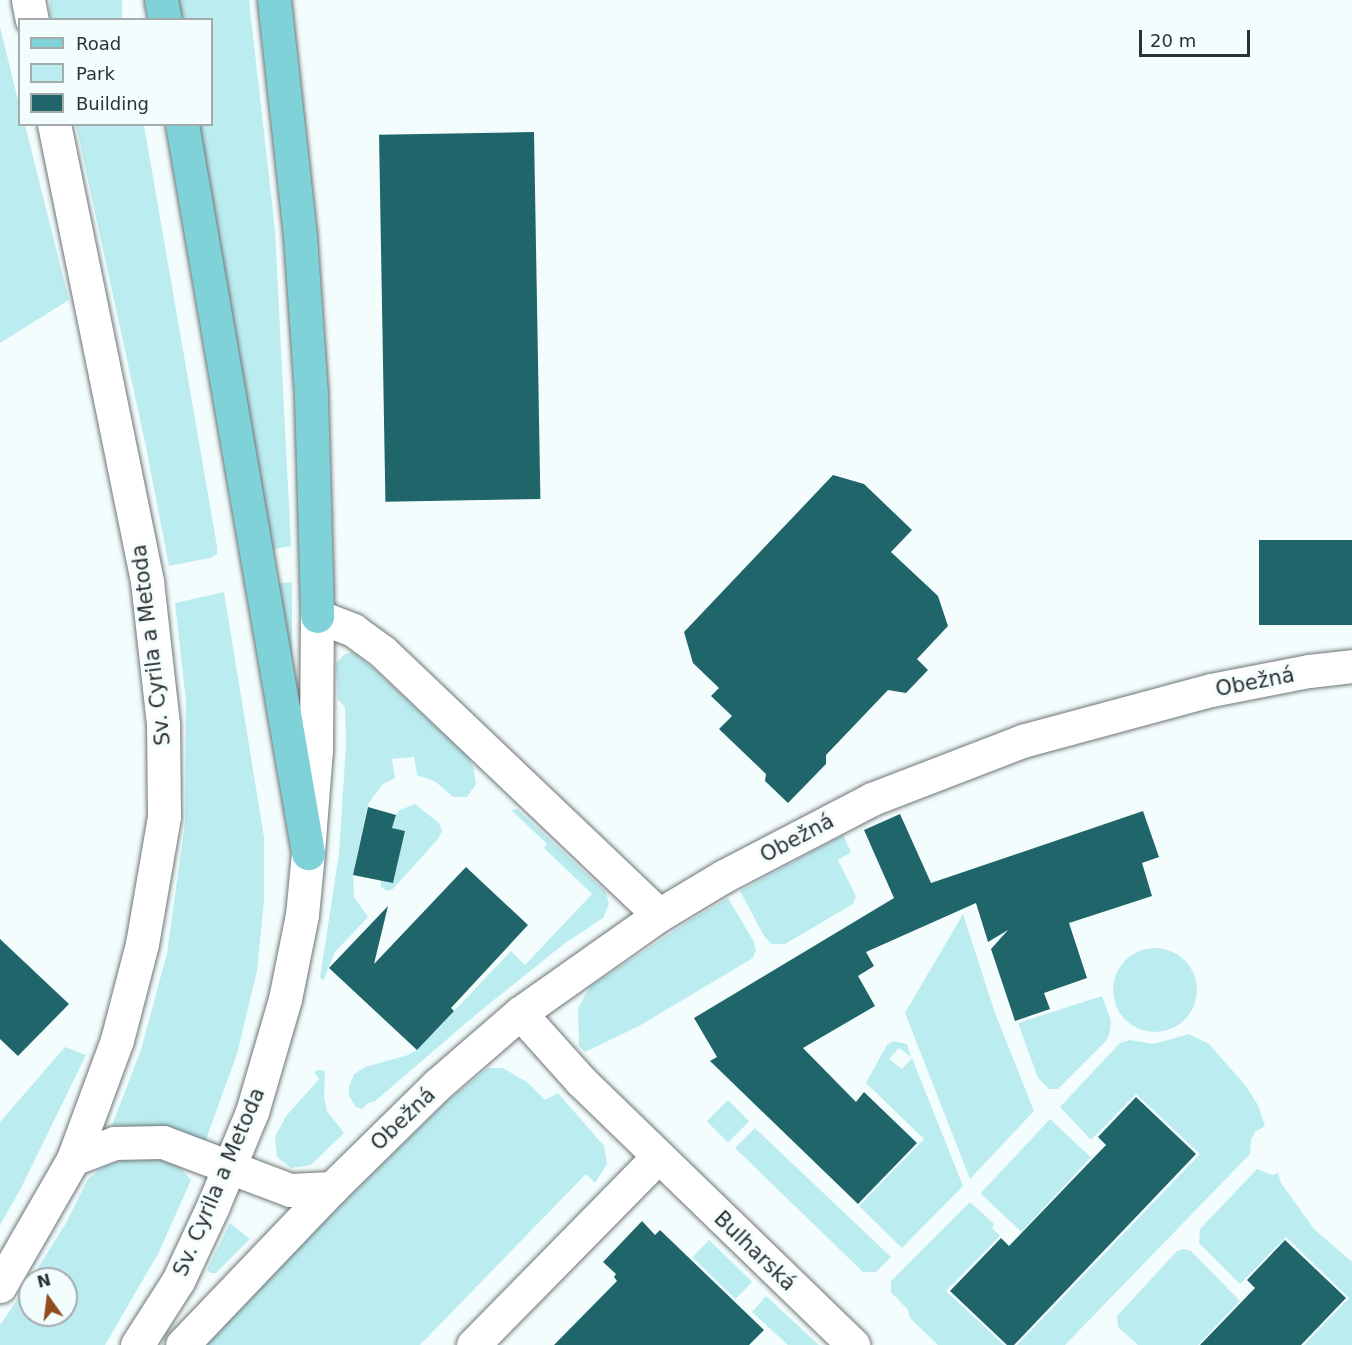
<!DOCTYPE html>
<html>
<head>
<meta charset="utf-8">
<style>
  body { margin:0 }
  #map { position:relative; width:1352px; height:1345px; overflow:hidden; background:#f4fdfd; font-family:"DejaVu Sans",sans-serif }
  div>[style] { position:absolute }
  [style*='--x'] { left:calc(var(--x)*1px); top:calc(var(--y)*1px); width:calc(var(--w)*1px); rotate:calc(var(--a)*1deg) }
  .green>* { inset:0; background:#bbecf0; transform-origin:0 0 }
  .round { border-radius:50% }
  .building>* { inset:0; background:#206569; transform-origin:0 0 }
  .roads { filter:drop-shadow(0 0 2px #6e7576) drop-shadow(0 0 2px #6e7576) }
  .minor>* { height:33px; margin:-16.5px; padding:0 16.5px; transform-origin:16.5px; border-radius:16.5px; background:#fff }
  .major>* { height:33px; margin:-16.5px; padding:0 16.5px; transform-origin:16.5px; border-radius:16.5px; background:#7fd2d7 }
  span { translate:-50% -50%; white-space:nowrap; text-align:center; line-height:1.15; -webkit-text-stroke:6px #f4fdfd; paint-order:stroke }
  .street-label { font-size:21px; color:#2d3131 }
  .legend { position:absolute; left:18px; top:18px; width:195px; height:108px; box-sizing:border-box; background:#f4fdfd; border:2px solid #a4abab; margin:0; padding:8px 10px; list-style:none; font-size:18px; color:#2d3131 }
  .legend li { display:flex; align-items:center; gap:12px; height:30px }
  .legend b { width:30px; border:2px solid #a4abab }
  .north { position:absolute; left:18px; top:1267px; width:60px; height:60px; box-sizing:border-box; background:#f4fdfd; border:2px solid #a4abab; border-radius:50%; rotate:346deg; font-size:16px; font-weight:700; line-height:24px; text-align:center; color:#2d3131 }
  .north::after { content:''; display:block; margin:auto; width:21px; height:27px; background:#914d1f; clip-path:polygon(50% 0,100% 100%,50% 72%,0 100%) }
  .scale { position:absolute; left:1139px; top:30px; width:111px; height:27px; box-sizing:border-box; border:3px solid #2d3131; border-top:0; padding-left:8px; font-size:18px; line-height:21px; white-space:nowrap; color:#2d3131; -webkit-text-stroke:4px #f4fdfd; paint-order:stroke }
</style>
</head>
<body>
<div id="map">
  <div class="green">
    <i style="left:50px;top:0;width:72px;height:19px"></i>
    <i style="clip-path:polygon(177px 0,249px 0,275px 230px,291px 546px,268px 550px,198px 125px,212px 124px,212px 20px,180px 19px)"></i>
    <i style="clip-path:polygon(0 27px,19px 104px,20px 124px,25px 125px,69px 300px,0 343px)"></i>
    <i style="clip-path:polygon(76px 125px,144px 125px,217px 546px,217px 554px,210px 558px,169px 566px,146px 447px)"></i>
    <i style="clip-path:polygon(292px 582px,292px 675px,273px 584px)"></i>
    <i style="clip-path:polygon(224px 592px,264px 837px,264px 901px,257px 971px,237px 1054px,205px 1142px,161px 1130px,112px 1125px,141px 1050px,167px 953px,185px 823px,186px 701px,175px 603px)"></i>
    <i style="clip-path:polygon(353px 652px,375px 670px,467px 756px,473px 766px,476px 784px,467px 797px,453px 797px,436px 782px,417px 775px,414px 757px,392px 759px,395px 778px,383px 784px,368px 804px,353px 875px,354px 897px,368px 917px,335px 952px,323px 981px,320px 977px,339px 854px,346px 744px,345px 707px,338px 699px,336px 663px,345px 654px)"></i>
    <i style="clip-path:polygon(415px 804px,439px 823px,442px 831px,438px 839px,393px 889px,387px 891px,381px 887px,381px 880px,394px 878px,405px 831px,392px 828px,396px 815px,400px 810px)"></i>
    <i style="clip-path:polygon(517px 809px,606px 892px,609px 904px,603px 918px,564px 944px,479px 1012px,374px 1102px,368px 1103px,362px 1109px,356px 1107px,349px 1096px,349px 1087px,354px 1074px,365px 1067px,408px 1055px,417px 1050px,511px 951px,525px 965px,592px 894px,544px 848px,547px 844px,511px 810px)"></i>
    <i style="clip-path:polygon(843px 835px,851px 852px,838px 860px,856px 896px,853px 904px,785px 944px,771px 944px,764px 936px,740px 891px)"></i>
    <i style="clip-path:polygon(728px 898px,753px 940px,756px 950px,753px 958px,639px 1026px,585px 1052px,579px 1046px,578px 1008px,590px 987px,687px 922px)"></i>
    <i style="clip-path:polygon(963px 914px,995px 1013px,1034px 1111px,970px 1179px,905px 1013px)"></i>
    <i class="round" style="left:1113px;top:948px;width:84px;height:84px"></i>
    <i style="clip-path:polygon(1102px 996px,1111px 1021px,1110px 1032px,1106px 1041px,1058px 1089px,1049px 1089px,1038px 1078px,1018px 1023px)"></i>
    <i style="clip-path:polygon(1189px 1034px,1209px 1044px,1245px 1085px,1258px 1105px,1265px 1126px,1255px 1132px,1251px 1140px,1250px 1154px,1065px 1345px,1017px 1345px,1200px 1154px,1136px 1094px,1091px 1140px,1060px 1107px,1120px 1043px,1130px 1040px,1153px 1044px)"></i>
    <i style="clip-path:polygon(893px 1041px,907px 1044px,911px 1057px,899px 1048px,889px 1059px,902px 1069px,912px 1058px,963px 1186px,902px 1248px,859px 1206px,924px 1139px,866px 1083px,887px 1045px)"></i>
    <i style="clip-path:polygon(65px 1047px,86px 1055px,21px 1188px,0 1225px,0 1122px)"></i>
    <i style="clip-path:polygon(488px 1068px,503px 1068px,527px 1082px,545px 1100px,558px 1093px,604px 1146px,607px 1164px,595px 1183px,586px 1174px,420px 1345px,198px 1345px,446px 1102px)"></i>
    <i style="clip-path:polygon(319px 1070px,325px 1071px,324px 1097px,327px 1111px,344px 1133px,311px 1165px,291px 1168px,277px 1157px,275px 1137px,286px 1116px,319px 1079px,314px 1072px)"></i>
    <i style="left:728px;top:1100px;width:30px;height:30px;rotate:45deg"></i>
    <i style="left:1050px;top:1119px;width:56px;height:102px;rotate:43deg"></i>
    <i style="clip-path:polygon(755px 1128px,891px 1257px,876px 1272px,863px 1272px,735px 1148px)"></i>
    <i style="clip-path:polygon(144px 1157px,164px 1160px,180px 1167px,191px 1180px,159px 1252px,105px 1345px,0 1345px,0 1325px,30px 1281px,30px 1315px,66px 1315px,66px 1279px,31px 1279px,66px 1223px,88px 1179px,103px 1167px,123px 1160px)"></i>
    <i style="clip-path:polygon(1257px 1169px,1272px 1175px,1278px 1173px,1281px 1183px,1314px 1229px,1352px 1262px,1352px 1345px,1304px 1345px,1349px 1298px,1286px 1237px,1240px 1284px,1199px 1243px,1200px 1229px)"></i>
    <i style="clip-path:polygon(970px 1202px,994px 1224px,992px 1228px,1000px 1236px,946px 1291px,1004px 1345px,938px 1345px,910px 1318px,908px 1310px,891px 1292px,891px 1281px)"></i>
    <i style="clip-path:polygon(230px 1223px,250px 1239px,216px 1273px,211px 1273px,207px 1270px)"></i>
    <i style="left:709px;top:1240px;width:60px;height:24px;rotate:44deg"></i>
    <i style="clip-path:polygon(1183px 1249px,1191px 1251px,1240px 1301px,1198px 1345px,1138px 1345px,1118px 1327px,1117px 1316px,1177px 1251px)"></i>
    <i style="clip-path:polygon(766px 1296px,819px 1345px,788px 1345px,752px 1312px)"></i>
  </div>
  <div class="building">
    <i style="left:534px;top:132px;width:367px;height:155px;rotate:89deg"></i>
    <i style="clip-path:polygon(833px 475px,864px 484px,912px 530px,891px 552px,938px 596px,948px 626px,917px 659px,928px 670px,906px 693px,888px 690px,826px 755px,826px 764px,788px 803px,765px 781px,766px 774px,719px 729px,732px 716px,711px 696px,719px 688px,693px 663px,684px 632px)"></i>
    <i style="left:1352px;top:540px;width:85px;height:93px;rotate:90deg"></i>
    <i style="clip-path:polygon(368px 807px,396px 815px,392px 828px,405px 831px,393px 883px,353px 875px)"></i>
    <i style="clip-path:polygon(1143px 811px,1159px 857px,1142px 863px,1152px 896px,1069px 923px,1087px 978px,1044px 993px,1050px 1009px,1015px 1021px,991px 949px,1008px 930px,988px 942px,976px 903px,866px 952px,874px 966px,858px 976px,875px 1006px,803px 1048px,856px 1102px,864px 1092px,917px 1143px,858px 1204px,710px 1061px,717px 1057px,694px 1018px,894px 898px,864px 830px,900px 814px,931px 883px)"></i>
    <i style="clip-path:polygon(466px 867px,528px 925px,451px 1008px,454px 1011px,417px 1050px,329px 968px,388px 906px,374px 964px)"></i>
    <i style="clip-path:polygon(0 939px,69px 1004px,18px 1056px,0 1039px)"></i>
    <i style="clip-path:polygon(1136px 1097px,1196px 1154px,1014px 1345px,1007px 1345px,950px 1291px,1001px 1238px,1009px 1246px,1106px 1145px,1098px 1137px)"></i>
    <i style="clip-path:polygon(642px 1221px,655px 1235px,660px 1230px,764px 1330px,749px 1345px,554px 1345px,617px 1281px,614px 1277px,616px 1274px,603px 1262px)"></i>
    <i style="clip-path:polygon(1285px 1240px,1346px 1298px,1301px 1345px,1200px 1345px,1255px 1288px,1247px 1280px)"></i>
  </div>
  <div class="roads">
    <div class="minor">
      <i style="--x:28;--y:0;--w:20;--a:79"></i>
      <i style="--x:520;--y:1013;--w:91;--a:48.1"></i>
      <i style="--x:581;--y:1081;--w:379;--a:44.1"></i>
      <i style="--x:73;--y:1159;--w:44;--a:-21.3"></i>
      <i style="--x:114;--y:1143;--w:49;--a:-1.2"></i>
      <i style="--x:163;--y:1142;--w:136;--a:20.7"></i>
      <i style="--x:290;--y:1190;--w:42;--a:-2.7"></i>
      <i style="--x:0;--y:1286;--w:146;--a:-60.1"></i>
      <i style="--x:73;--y:1159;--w:127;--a:-69.7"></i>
      <i style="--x:117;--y:1040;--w:99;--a:-75.4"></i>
      <i style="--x:142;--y:944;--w:129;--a:-80.2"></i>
      <i style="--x:164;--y:817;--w:93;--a:-90.6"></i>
      <i style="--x:163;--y:724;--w:144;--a:-96.4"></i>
      <i style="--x:147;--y:581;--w:466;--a:-101.5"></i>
      <i style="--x:137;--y:1345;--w:76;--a:-57.4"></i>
      <i style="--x:178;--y:1281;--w:83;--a:-65"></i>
      <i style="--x:213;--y:1206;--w:102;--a:-67.5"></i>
      <i style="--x:252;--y:1112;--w:118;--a:-73.7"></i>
      <i style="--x:285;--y:999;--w:86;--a:-78.6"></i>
      <i style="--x:302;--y:915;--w:62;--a:-84.5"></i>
      <i style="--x:308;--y:853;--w:103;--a:-85.6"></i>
      <i style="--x:316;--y:750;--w:134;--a:-89.6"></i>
      <i style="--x:317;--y:616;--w:39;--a:21"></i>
      <i style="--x:353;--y:630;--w:37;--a:36"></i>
      <i style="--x:383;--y:652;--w:381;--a:43.6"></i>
      <i style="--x:182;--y:1345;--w:217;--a:-46.3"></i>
      <i style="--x:332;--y:1188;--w:148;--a:-44.5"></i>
      <i style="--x:438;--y:1084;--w:108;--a:-40.9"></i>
      <i style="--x:520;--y:1013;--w:170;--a:-35.2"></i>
      <i style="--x:659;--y:915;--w:76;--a:-31"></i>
      <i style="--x:724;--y:876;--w:167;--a:-27.5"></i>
      <i style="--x:872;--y:799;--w:161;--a:-21.1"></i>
      <i style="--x:1022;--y:741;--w:196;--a:-15.1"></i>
      <i style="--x:1211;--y:690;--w:100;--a:-11"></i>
      <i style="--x:1309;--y:671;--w:43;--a:-6.6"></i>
      <i style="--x:473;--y:1345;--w:264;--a:-45.5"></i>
    </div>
    <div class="major">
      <i style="--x:161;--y:0;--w:20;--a:79"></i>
      <i style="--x:274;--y:0;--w:237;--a:83.7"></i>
      <i style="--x:300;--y:236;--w:159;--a:86"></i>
      <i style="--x:311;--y:395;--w:221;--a:88.4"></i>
      <i style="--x:182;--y:124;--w:740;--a:80.19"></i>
    </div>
  </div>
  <div class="street-label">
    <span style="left:151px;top:645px;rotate:-97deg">Sv. Cyrila a Metoda</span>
    <span style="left:1255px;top:682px;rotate:-11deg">Obežná</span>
    <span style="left:797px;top:838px;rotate:-28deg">Obežná</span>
    <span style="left:403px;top:1119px;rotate:-44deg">Obežná</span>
    <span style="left:219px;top:1182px;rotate:-67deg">Sv. Cyrila a Metoda</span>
    <span style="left:755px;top:1251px;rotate:44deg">Bulharská</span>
  </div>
  <ul class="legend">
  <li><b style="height:8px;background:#7fd2d7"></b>Road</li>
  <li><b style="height:16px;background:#bbecf0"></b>Park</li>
  <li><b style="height:16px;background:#206569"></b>Building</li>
  </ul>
  <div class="north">N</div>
  <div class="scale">20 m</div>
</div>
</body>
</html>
